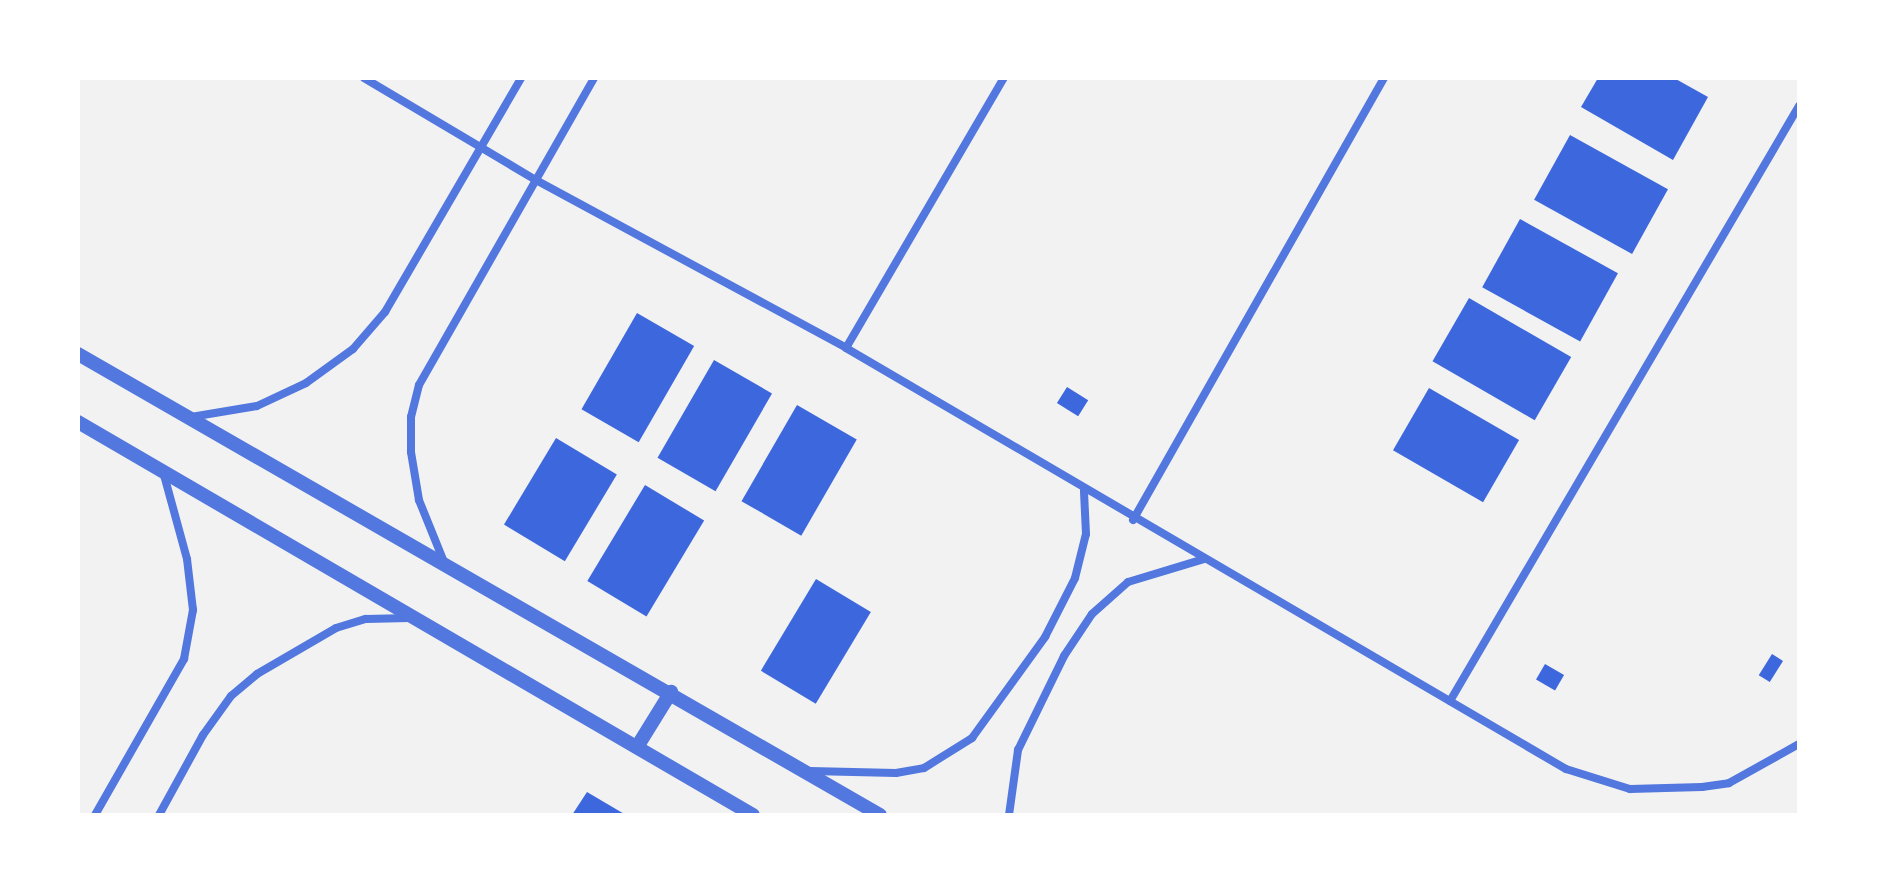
<!DOCTYPE html>
<html>
<head>
<meta charset="utf-8">
<style>
  body { margin:0 }
  #map { position:relative; width:1877px; height:893px; overflow:hidden; background:#f2f2f2; font-family:Helvetica,sans-serif }
  div>[style] { position:absolute }
  [style*='--x'] { left:calc(var(--x)*1px); top:calc(var(--y)*1px); width:calc(var(--w)*1px); rotate:calc(var(--a)*1deg) }
  .building>* { inset:0; background:#3d67dc; transform-origin:0 0 }
  .minor>* { height:8px; margin:-4px; padding:0 4px; transform-origin:4px; border-radius:4px; background:#5277de }
  .tertiary>* { height:14px; margin:-7px; padding:0 7px; transform-origin:7px; border-radius:7px; background:#5277de }
  span { translate:-50% -50%; white-space:nowrap; text-align:center; line-height:1.15; -webkit-text-stroke:6px #fff; paint-order:stroke }
  .frame { position:absolute; inset:0; border:80px solid #fff; pointer-events:none }
</style>
</head>
<body>
<div id="map">
  <div class="building">
    <i style="clip-path:polygon(1598px 78px,1674px 78px,1708px 97px,1673px 160px,1581px 107px)"></i>
    <i style="left:1570px;top:135px;width:112px;height:74px;rotate:29deg"></i>
    <i style="left:1520px;top:219px;width:112px;height:78px;rotate:29deg"></i>
    <i style="left:1469px;top:298px;width:118px;height:73px;rotate:30deg"></i>
    <i style="left:637px;top:313px;width:66px;height:111px;rotate:30deg"></i>
    <i style="left:714px;top:360px;width:67px;height:113px;rotate:30deg"></i>
    <i style="left:1067px;top:387px;width:25px;height:19px;rotate:32deg"></i>
    <i style="left:1429px;top:388px;width:104px;height:72px;rotate:30deg"></i>
    <i style="left:797px;top:405px;width:69px;height:111px;rotate:30deg"></i>
    <i style="left:556px;top:438px;width:71px;height:101px;rotate:31deg"></i>
    <i style="left:645px;top:485px;width:69px;height:112px;rotate:31deg"></i>
    <i style="left:816px;top:579px;width:64px;height:107px;rotate:31deg"></i>
    <i style="left:1772px;top:654px;width:13px;height:25px;rotate:32deg"></i>
    <i style="left:1545px;top:664px;width:22px;height:18px;rotate:30deg"></i>
    <i style="clip-path:polygon(587px 792px,626px 815px,572px 815px)"></i>
  </div>
  <div class="minor">
    <i style="--x:364;--y:78;--w:198;--a:30.7"></i>
    <i style="--x:534;--y:179;--w:355;--a:28.4"></i>
    <i style="--x:846;--y:348;--w:834;--a:30.32"></i>
    <i style="--x:1566;--y:769;--w:67;--a:17.4"></i>
    <i style="--x:1630;--y:789;--w:72;--a:-1.6"></i>
    <i style="--x:1702;--y:787;--w:27;--a:-8"></i>
    <i style="--x:1729;--y:783;--w:80;--a:-29.1"></i>
    <i style="--x:846;--y:348;--w:313;--a:-59.7"></i>
    <i style="--x:191;--y:417;--w:67;--a:-9.5"></i>
    <i style="--x:257;--y:406;--w:54;--a:-25.1"></i>
    <i style="--x:306;--y:383;--w:58;--a:-35.9"></i>
    <i style="--x:353;--y:349;--w:49;--a:-49.1"></i>
    <i style="--x:385;--y:312;--w:271;--a:-59.8"></i>
    <i style="--x:1133;--y:520;--w:508;--a:-60.41"></i>
    <i style="--x:444;--y:562;--w:67;--a:-112"></i>
    <i style="--x:419;--y:500;--w:49;--a:-99.5"></i>
    <i style="--x:411;--y:452;--w:35;--a:-90"></i>
    <i style="--x:411;--y:417;--w:33;--a:-76"></i>
    <i style="--x:419;--y:385;--w:353;--a:-60.3"></i>
    <i style="--x:1450;--y:701;--w:690;--a:-59.61"></i>
    <i style="--x:810;--y:771;--w:86;--a:1.3"></i>
    <i style="--x:896;--y:773;--w:28;--a:-10"></i>
    <i style="--x:924;--y:768;--w:57;--a:-32"></i>
    <i style="--x:972;--y:738;--w:125;--a:-54.1"></i>
    <i style="--x:1045;--y:637;--w:66;--a:-63"></i>
    <i style="--x:1075;--y:578;--w:45;--a:-76"></i>
    <i style="--x:1086;--y:534;--w:43;--a:-92.7"></i>
    <i style="--x:95;--y:815;--w:180;--a:-60.3"></i>
    <i style="--x:184;--y:659;--w:50;--a:-79.6"></i>
    <i style="--x:193;--y:610;--w:51;--a:-96.7"></i>
    <i style="--x:187;--y:559;--w:87;--a:-105.3"></i>
    <i style="--x:159;--y:815;--w:91;--a:-61.2"></i>
    <i style="--x:203;--y:735;--w:48;--a:-54.3"></i>
    <i style="--x:231;--y:696;--w:34;--a:-40"></i>
    <i style="--x:257;--y:674;--w:91;--a:-30.2"></i>
    <i style="--x:336;--y:628;--w:31;--a:-17"></i>
    <i style="--x:366;--y:619;--w:43;--a:-1.3"></i>
    <i style="--x:1009;--y:815;--w:66;--a:-82.1"></i>
    <i style="--x:1018;--y:750;--w:105;--a:-63.9"></i>
    <i style="--x:1064;--y:656;--w:50;--a:-56.3"></i>
    <i style="--x:1092;--y:614;--w:48;--a:-41.6"></i>
    <i style="--x:1128;--y:582;--w:79;--a:-16.8"></i>
  </div>
  <div class="tertiary">
    <i style="--x:78;--y:354;--w:925;--a:29.89"></i>
    <i style="--x:78;--y:422;--w:781;--a:30.21"></i>
    <i style="--x:637;--y:747;--w:65;--a:-58.3"></i>
  </div>
  <div class="frame"></div>
</div>
</body>
</html>
